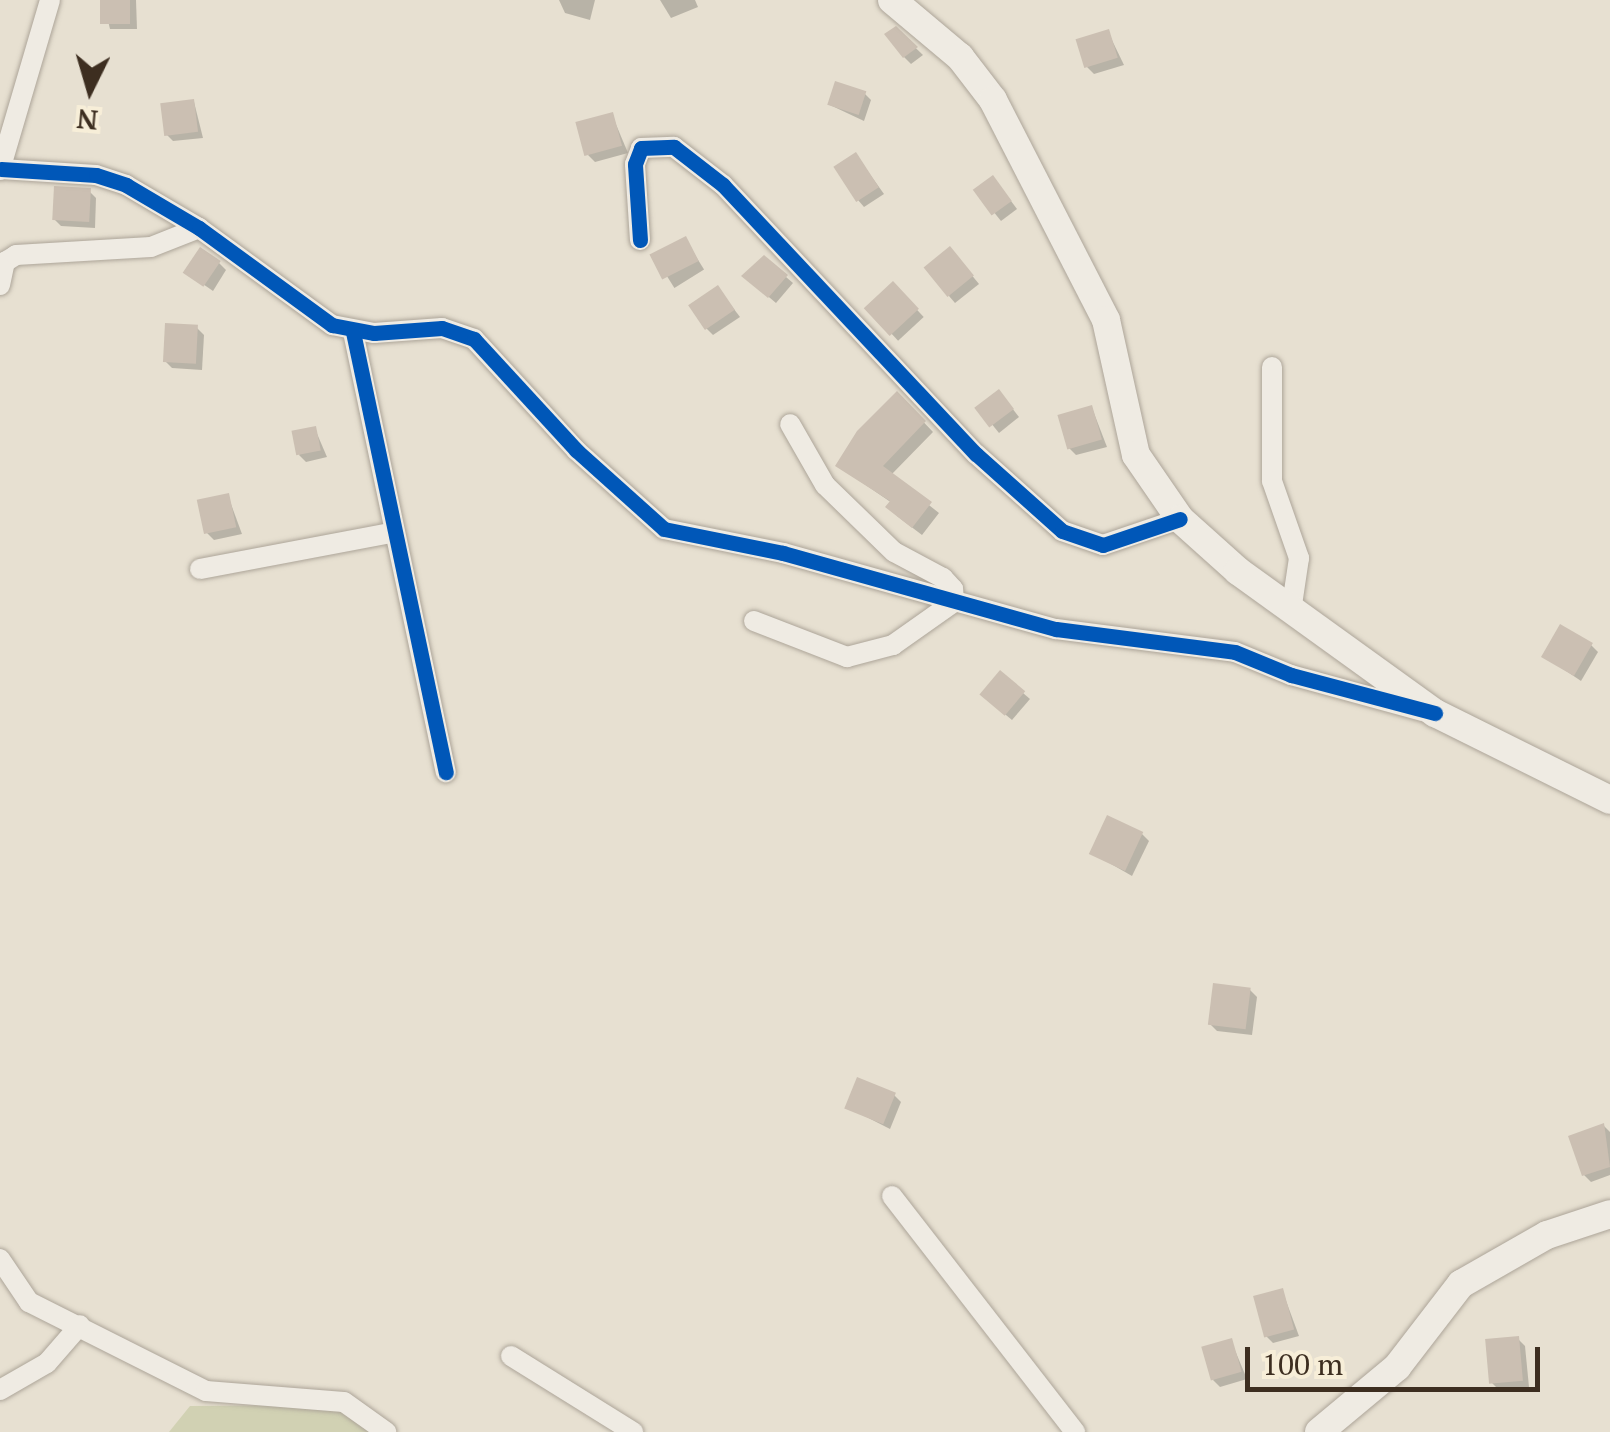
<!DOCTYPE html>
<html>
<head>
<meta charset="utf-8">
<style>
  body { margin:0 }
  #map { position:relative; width:1610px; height:1432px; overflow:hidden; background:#e7e0d1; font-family:"PT Serif",serif }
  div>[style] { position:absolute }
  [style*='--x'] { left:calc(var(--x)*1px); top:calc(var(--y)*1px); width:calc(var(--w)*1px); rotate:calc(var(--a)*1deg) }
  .cemetery>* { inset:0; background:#d1d1b3 }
  .shadow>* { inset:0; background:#0003; transform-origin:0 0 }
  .building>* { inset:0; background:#cbbfb2; transform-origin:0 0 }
  .roads { filter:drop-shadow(0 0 2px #ada599) drop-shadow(0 0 2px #ada599) }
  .minor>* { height:20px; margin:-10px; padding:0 10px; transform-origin:10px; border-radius:10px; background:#efebe3 }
  .secondary>* { height:28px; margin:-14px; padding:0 14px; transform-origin:14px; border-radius:14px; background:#efebe3 }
  .cycleway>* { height:15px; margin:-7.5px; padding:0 7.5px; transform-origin:7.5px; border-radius:7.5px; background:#0057b8 }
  span { translate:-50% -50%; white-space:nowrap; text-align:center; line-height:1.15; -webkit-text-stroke:8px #f7eed8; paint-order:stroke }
  .north { position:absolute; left:40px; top:40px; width:100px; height:100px; -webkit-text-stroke:8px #f7eed8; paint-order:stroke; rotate:185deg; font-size:28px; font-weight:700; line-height:40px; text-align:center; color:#3d2e20 }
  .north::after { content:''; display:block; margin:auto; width:35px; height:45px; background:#3d2e20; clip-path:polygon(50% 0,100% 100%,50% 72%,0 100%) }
  .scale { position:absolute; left:1245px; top:1347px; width:295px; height:45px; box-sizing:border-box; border:5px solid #3d2e20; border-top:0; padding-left:12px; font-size:30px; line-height:35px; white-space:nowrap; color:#3d2e20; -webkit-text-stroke:8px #f7eed8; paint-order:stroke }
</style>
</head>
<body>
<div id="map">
  <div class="cemetery">
    <i style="clip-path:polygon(336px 1405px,371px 1432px,169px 1432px,190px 1406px)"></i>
  </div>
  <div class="shadow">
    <i style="clip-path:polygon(103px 0,136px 0,137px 29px,110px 29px)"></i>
    <i style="clip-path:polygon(559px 0,595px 0,590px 20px,565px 13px)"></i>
    <i style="clip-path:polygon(660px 0,695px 0,698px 7px,671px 18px)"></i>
    <i style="clip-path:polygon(896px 29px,923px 55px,911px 64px,904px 57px)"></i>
    <i style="clip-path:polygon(1108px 32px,1124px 65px,1094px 74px,1087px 67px)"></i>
    <i style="clip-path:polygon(864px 93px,871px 100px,864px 121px,830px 105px)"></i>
    <i style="clip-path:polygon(194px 102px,203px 138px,173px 141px,166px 134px)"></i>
    <i style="clip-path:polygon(612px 115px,628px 153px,595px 162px,588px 155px)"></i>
    <i style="clip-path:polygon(856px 155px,884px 194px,864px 207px,858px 200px)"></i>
    <i style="clip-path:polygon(999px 185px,1017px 209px,1001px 221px,976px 190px)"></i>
    <i style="clip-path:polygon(89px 191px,96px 198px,95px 228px,61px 226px,54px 219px)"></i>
    <i style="left:685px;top:239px;width:36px;height:35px;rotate:58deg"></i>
    <i style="clip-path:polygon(956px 256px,979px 284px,955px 303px,949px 296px)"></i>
    <i style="clip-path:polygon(219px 263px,226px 270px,213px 291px,187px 273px)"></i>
    <i style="clip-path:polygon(786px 277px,793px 283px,776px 303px,751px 282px)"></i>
    <i style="left:893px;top:284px;width:45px;height:35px;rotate:47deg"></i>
    <i style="clip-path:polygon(718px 288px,740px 317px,713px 335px,706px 328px)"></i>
    <i style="clip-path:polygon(197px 328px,204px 335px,202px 370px,172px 368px,165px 361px)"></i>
    <i style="clip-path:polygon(897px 394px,933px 432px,891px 475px,939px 513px,922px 535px,897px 516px,892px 503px,838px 466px)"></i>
    <i style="clip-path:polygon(1005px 399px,1019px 417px,999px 433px,978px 407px)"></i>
    <i style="clip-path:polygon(1092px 408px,1107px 447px,1076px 455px,1069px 448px)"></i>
    <i style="clip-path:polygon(315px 429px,327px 457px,306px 462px,299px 455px)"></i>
    <i style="clip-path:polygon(228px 496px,242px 534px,214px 540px,207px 533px)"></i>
    <i style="clip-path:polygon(1591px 645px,1598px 652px,1581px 681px,1544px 656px)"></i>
    <i style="clip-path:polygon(1023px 693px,1030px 699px,1012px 720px,989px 701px)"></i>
    <i style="clip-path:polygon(1142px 834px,1149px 841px,1132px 876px,1092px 853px)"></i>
    <i style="clip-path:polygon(1250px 990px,1257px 997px,1252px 1035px,1217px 1031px,1210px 1024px)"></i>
    <i style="clip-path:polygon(894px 1095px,901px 1102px,890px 1129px,847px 1107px)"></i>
    <i style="clip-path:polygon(1604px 1126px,1610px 1132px,1610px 1175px,1591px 1182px,1584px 1175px)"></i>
    <i style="clip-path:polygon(1282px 1290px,1299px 1336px,1273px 1343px,1266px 1336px)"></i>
    <i style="clip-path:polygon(1518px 1339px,1525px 1346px,1529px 1387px,1499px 1390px,1492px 1383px)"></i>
    <i style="clip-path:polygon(1231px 1341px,1247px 1379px,1220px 1387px,1213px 1380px)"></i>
  </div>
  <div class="building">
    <i style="left:100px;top:0;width:30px;height:24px"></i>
    <i style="clip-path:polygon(896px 26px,918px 47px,903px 58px,884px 34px)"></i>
    <i style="left:1109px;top:29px;width:30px;height:35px;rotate:73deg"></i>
    <i style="left:835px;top:81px;width:33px;height:25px;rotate:18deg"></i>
    <i style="left:194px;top:99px;width:33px;height:34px;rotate:83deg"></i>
    <i style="left:613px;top:112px;width:35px;height:39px;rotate:75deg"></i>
    <i style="left:856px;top:152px;width:42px;height:27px;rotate:57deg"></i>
    <i style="left:993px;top:175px;width:32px;height:25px;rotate:54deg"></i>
    <i style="left:54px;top:186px;width:37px;height:34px;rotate:3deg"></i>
    <i style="left:686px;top:236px;width:28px;height:41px;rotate:63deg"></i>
    <i style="left:950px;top:246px;width:38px;height:34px;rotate:51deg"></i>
    <i style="left:200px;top:247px;width:25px;height:31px;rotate:34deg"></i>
    <i style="clip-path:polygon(764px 255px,788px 275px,768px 298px,741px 276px)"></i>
    <i style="left:893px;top:281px;width:38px;height:40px;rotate:47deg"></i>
    <i style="left:718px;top:285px;width:30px;height:36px;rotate:56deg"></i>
    <i style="left:165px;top:323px;width:33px;height:39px;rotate:3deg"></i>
    <i style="left:999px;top:389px;width:25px;height:31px;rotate:53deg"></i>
    <i style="clip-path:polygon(897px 391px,926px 421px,883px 466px,932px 502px,912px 528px,885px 507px,890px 501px,835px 466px,857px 431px)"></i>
    <i style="left:1092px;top:405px;width:36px;height:36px;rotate:74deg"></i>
    <i style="left:316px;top:426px;width:25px;height:25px;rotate:79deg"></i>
    <i style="left:229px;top:493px;width:35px;height:33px;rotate:78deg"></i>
    <i style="left:1560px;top:624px;width:38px;height:38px;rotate:30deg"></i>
    <i style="left:1000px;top:670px;width:33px;height:32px;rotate:40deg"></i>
    <i style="left:1107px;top:815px;width:40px;height:43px;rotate:25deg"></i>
    <i style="left:1213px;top:983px;width:38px;height:42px;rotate:7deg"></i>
    <i style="left:857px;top:1077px;width:42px;height:34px;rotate:22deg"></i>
    <i style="clip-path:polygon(1604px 1123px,1610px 1167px,1582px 1176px,1568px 1136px)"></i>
    <i style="left:1283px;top:1288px;width:43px;height:31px;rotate:75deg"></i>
    <i style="left:1519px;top:1336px;width:45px;height:34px;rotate:85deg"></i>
    <i style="left:1232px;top:1338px;width:35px;height:32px;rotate:74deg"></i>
  </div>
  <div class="roads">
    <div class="minor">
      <i style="--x:1;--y:169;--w:95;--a:3.6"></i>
      <i style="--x:96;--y:175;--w:32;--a:18"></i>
      <i style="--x:126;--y:185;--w:85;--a:30.5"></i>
      <i style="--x:199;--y:228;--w:165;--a:36.1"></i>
      <i style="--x:332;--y:325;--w:43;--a:10.8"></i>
      <i style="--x:374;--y:333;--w:68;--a:-4.2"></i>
      <i style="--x:442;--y:328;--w:34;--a:19"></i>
      <i style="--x:474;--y:339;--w:151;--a:47.4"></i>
      <i style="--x:576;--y:450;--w:118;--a:41.9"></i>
      <i style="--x:664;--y:529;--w:121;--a:11.4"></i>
      <i style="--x:783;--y:553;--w:283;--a:15.6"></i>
      <i style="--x:1056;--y:629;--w:180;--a:7.3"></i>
      <i style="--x:1235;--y:652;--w:61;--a:22.3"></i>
      <i style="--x:1291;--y:675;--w:137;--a:15.3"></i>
      <i style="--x:0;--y:170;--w:177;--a:-73.6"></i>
      <i style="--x:640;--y:240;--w:76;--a:-93.8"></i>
      <i style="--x:635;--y:164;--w:17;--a:-69"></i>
      <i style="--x:641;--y:148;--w:33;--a:-2"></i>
      <i style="--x:674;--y:147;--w:62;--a:37.8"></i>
      <i style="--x:723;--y:185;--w:369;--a:46.8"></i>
      <i style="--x:976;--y:454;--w:115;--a:41.8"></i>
      <i style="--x:1062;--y:531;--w:43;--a:18.9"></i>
      <i style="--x:1103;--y:545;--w:81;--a:-18.7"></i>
      <i style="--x:0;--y:285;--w:24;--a:-78"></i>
      <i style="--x:5;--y:262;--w:13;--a:-32"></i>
      <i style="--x:16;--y:255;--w:135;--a:-3.4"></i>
      <i style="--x:151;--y:247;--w:52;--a:-21.6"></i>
      <i style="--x:353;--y:332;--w:450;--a:78.1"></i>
      <i style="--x:1272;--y:367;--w:114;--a:90"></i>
      <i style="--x:1272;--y:481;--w:82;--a:70.7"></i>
      <i style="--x:1299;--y:558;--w:48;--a:98.5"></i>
      <i style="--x:200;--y:569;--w:194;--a:-10.7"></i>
      <i style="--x:754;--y:621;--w:100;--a:21.2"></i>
      <i style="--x:847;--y:657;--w:48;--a:-14.6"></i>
      <i style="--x:893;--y:645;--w:75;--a:-35.2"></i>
      <i style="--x:954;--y:602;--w:13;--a:-94"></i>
      <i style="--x:953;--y:589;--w:15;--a:-132"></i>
      <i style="--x:943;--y:578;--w:55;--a:-152"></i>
      <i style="--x:894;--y:552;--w:96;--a:-135.8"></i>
      <i style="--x:825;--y:485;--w:70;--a:-119.8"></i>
      <i style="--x:892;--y:1196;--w:299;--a:52.2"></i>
      <i style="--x:0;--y:1259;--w:52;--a:56"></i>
      <i style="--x:29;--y:1302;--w:198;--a:26.7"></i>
      <i style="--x:206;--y:1391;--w:138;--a:4.6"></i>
      <i style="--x:344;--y:1402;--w:52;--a:35.5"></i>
      <i style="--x:511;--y:1356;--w:144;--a:31.9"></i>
      <i style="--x:0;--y:1390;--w:54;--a:-29.9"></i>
      <i style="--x:47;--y:1363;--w:50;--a:-49"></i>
    </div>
    <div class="secondary">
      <i style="--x:892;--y:0;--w:89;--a:40"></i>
      <i style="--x:960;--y:57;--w:54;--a:52.5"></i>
      <i style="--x:993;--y:100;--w:247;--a:62.8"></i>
      <i style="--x:1106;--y:320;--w:138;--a:77.5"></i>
      <i style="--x:1136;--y:455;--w:78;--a:55.5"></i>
      <i style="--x:1180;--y:519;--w:78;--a:41.9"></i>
      <i style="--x:1238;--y:571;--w:243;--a:35.8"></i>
      <i style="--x:1435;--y:713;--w:195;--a:26.4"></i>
      <i style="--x:1319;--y:1432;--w:102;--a:-39.8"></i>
      <i style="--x:1397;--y:1367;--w:105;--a:-52.4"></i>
      <i style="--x:1461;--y:1284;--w:99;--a:-29.7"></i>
      <i style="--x:1547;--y:1235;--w:66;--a:-18.4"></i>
    </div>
  </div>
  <div class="cycleway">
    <i style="--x:1;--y:169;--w:95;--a:3.6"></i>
    <i style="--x:96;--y:175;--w:32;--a:18"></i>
    <i style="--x:126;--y:185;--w:85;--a:30.5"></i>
    <i style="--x:199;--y:228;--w:165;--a:36.1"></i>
    <i style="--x:332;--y:325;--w:43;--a:10.8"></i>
    <i style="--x:374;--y:333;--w:68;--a:-4.2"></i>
    <i style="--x:442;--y:328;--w:34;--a:19"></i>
    <i style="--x:474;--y:339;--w:151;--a:47.4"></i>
    <i style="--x:576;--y:450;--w:118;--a:41.9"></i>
    <i style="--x:664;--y:529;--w:121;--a:11.4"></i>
    <i style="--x:783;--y:553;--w:283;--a:15.6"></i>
    <i style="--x:1056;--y:629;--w:180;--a:7.3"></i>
    <i style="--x:1235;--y:652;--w:61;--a:22.3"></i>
    <i style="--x:1291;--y:675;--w:149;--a:14.8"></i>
    <i style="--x:640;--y:240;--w:76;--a:-93.8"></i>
    <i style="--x:635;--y:164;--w:17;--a:-69"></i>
    <i style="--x:641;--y:148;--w:33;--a:-2"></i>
    <i style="--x:674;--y:147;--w:62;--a:37.8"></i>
    <i style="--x:723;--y:185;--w:369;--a:46.8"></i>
    <i style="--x:976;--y:454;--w:115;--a:41.8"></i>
    <i style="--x:1062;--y:531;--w:43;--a:18.9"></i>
    <i style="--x:1103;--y:545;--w:81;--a:-18.7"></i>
    <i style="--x:353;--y:332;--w:450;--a:78.1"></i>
  </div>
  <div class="north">N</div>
  <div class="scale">100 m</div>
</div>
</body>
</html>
